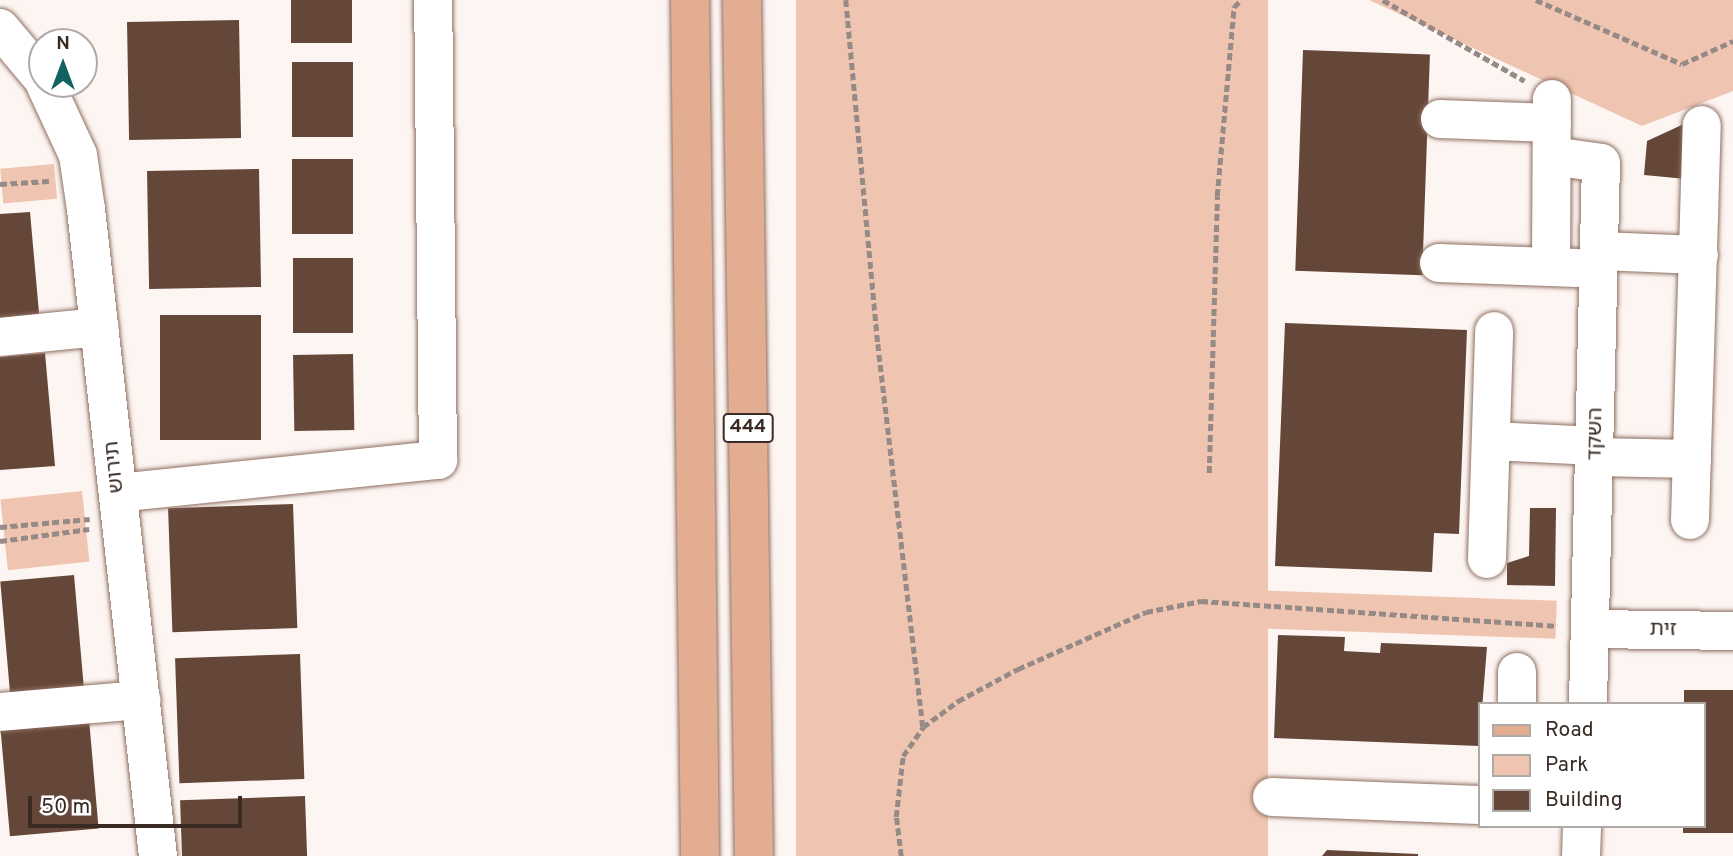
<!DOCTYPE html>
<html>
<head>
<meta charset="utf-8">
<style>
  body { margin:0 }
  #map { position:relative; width:1733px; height:856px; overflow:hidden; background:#fdf5f2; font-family:Overpass,"Noto Sans Hebrew",sans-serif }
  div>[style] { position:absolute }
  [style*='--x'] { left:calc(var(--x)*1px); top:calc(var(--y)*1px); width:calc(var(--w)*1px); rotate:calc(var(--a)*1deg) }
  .green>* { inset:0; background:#efc5b2; transform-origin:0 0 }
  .building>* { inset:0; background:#654739; transform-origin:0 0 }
  .path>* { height:4.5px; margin-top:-2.25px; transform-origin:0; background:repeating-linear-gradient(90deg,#958a85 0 7px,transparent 0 10.5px) }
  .roads { filter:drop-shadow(0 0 2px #8f6f60) drop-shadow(0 0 2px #8f6f60) }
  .minor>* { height:38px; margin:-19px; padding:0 19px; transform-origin:19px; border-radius:19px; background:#fff }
  .major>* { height:38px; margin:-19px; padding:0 19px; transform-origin:19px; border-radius:19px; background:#e3ad91 }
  span { translate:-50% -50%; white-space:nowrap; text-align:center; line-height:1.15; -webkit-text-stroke:7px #fff; paint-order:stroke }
  .shield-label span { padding:2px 5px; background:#fff; border:2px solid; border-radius:5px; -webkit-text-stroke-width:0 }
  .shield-label { font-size:19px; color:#392b24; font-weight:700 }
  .street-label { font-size:21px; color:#392b24 }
  .legend { position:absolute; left:1478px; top:702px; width:228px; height:126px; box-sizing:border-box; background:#fff; border:2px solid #b0aaa7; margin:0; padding:9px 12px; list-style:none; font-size:21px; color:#392b24 }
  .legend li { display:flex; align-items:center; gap:14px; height:35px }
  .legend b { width:35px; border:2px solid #b0aaa7 }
  .north { position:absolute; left:28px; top:28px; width:70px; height:70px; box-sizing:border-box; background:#fff; border:2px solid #b0aaa7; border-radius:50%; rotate:0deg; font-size:19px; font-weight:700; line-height:28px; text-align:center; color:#392b24 }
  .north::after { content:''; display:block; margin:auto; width:24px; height:32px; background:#126263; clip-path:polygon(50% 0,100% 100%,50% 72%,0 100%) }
  .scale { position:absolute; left:28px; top:796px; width:214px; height:32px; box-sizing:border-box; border:4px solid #392b24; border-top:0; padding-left:9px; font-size:21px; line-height:24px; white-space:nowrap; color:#392b24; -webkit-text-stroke:5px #fff; paint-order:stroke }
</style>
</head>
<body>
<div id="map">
  <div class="green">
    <i style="left:796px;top:0;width:472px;height:856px"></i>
    <i style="clip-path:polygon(1369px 0,1733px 0,1733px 91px,1642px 126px)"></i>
    <i style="left:54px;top:164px;width:35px;height:54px;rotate:85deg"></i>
    <i style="left:82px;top:491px;width:71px;height:82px;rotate:84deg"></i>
    <i style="left:1250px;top:590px;width:307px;height:38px;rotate:2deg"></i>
  </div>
  <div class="building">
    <i style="left:291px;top:0;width:61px;height:43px"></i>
    <i style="left:239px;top:20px;width:118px;height:112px;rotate:89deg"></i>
    <i style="left:1303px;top:50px;width:127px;height:221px;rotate:2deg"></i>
    <i style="left:353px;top:62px;width:75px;height:61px;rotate:90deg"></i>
    <i style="clip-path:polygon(1686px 123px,1686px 179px,1644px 175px,1647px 141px)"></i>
    <i style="left:292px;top:159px;width:61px;height:75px"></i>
    <i style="left:259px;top:169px;width:118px;height:112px;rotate:89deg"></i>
    <i style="clip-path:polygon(30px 212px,40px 324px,0 328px,0 214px)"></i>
    <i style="left:293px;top:258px;width:60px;height:75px"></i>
    <i style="left:160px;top:315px;width:101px;height:125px"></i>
    <i style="clip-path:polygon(1285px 323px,1467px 330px,1459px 534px,1434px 533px,1432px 572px,1275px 566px)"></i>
    <i style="clip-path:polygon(45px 353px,55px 466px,0 470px,0 357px)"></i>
    <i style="left:353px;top:354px;width:76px;height:60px;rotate:89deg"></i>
    <i style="left:293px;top:504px;width:124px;height:125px;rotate:88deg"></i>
    <i style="clip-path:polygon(1530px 508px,1556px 508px,1555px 586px,1507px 585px,1507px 563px,1529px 556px)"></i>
    <i style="left:74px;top:575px;width:112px;height:74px;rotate:85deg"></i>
    <i style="clip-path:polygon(1278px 635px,1345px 637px,1344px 651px,1380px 653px,1381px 643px,1487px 647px,1479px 746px,1274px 738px)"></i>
    <i style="left:300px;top:654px;width:125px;height:125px;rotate:88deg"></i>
    <i style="clip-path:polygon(1684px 690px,1733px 690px,1733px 833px,1683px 833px,1683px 826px,1703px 826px,1703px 704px,1684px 704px)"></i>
    <i style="left:89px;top:719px;width:110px;height:89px;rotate:85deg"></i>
    <i style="left:305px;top:796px;width:60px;height:125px;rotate:88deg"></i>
    <i style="clip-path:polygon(1327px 850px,1418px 854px,1418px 856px,1322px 856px)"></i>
  </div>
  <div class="path">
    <i style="--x:846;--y:0;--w:345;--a:84.7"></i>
    <i style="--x:878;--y:344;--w:385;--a:83.3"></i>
    <i style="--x:1383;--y:0;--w:163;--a:29.7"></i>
    <i style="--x:1536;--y:0;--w:159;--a:23.7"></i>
    <i style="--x:1682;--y:64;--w:56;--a:-24.3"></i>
    <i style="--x:0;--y:184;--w:49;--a:-3.5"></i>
    <i style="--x:1209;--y:473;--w:277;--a:-88.3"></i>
    <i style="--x:1217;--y:196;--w:190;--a:-84.9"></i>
    <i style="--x:1234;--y:7;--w:10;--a:-45"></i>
    <i style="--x:0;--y:527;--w:90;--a:-5.1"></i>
    <i style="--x:0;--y:541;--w:90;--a:-7.7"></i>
    <i style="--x:901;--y:856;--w:39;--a:-97"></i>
    <i style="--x:896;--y:817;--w:61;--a:-83.5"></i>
    <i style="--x:903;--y:756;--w:35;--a:-55"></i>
    <i style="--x:923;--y:727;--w:44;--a:-36.6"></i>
    <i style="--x:958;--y:701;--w:68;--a:-28.1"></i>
    <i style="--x:1018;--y:669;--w:140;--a:-24"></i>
    <i style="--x:1146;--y:612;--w:56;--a:-11.3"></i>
    <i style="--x:1201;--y:601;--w:357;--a:4"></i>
  </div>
  <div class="roads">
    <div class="minor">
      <i style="--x:0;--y:28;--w:65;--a:50"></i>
      <i style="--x:45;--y:84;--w:78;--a:65.1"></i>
      <i style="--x:78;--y:155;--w:55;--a:81.6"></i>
      <i style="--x:86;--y:209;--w:651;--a:83.65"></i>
      <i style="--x:1440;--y:119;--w:112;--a:2"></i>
      <i style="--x:1552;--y:156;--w:49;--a:8.1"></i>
      <i style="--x:1601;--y:163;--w:541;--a:91.38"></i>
      <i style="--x:1600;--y:251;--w:99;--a:2.3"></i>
      <i style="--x:1439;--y:263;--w:138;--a:2.1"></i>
      <i style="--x:1551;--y:267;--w:168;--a:-89.7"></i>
      <i style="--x:0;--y:337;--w:100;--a:-5.8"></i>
      <i style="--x:1491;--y:441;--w:105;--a:2.7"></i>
      <i style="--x:1596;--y:457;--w:96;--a:1.2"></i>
      <i style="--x:118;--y:493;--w:322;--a:-5.9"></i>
      <i style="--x:438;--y:460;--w:460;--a:-90.6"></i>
      <i style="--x:1690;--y:520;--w:395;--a:-88.3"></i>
      <i style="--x:1487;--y:559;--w:228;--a:-88.2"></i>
      <i style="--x:1592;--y:629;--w:141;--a:0.8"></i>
      <i style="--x:1517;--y:704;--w:32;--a:-90"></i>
      <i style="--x:0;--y:712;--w:142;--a:-4.9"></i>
      <i style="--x:1272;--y:797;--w:207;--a:2.2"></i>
      <i style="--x:1581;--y:856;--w:30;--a:-88"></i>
    </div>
    <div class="major">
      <i style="--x:690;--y:0;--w:856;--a:89.33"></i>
      <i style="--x:742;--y:0;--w:856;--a:89.2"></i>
    </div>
  </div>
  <div class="shield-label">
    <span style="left:748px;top:428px">444</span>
  </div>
  <div class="street-label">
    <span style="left:1596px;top:434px;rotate:-89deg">השקד</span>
    <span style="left:115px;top:467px;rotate:-96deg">תירוש</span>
    <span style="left:1663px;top:630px;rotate:1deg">זית</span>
  </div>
  <ul class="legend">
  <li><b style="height:9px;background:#e3ad91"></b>Road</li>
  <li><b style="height:19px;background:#efc5b2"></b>Park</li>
  <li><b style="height:19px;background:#654739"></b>Building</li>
  </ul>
  <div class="north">N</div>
  <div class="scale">50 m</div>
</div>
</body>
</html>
